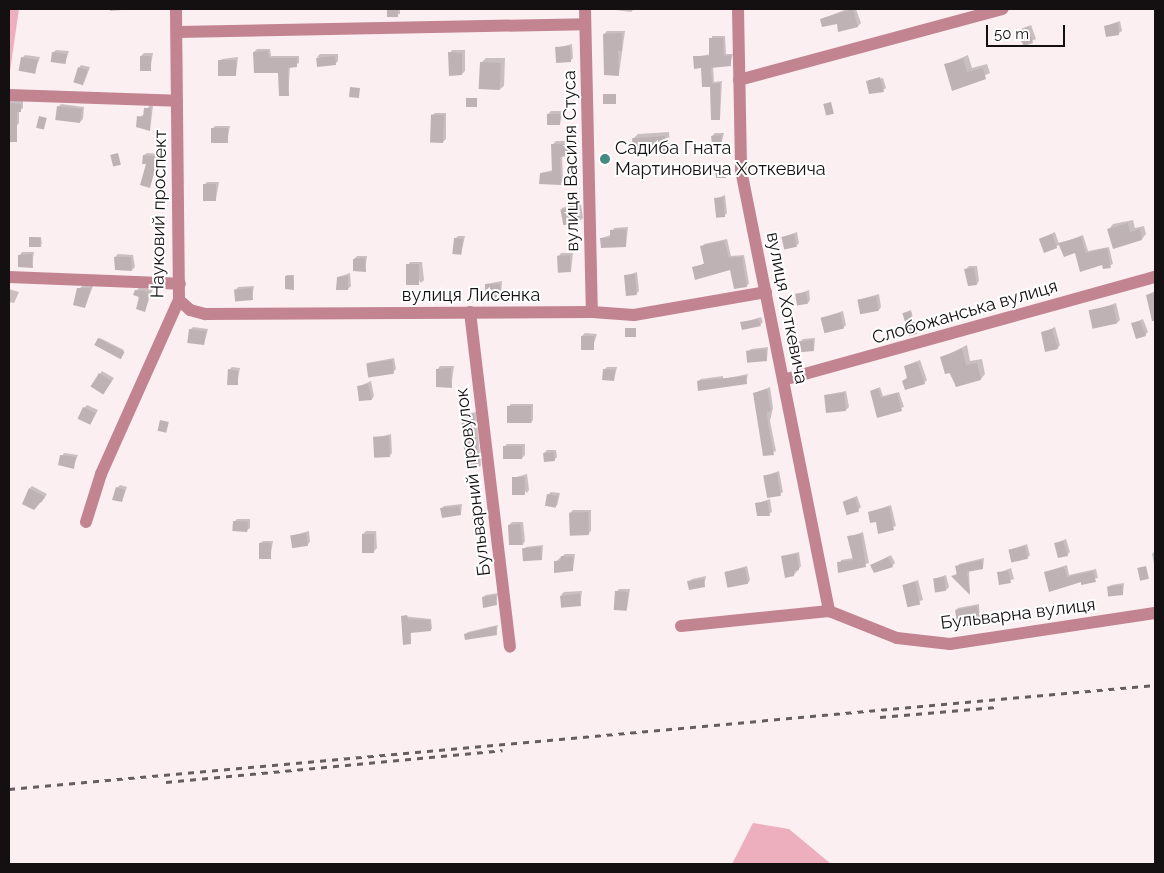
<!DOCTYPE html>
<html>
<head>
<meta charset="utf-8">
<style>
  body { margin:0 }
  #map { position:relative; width:1164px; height:873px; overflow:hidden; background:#fceff2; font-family:Raleway,sans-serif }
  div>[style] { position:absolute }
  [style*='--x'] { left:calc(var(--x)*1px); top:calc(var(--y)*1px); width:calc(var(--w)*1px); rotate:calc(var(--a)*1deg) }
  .green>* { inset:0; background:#edafbd }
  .shadow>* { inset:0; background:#0003 }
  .building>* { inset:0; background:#beb2b5; transform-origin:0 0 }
  .minor>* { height:12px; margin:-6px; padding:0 6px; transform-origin:6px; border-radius:6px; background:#c38492 }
  .rail>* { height:3px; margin-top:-1.5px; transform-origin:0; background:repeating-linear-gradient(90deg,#655e60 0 6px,transparent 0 12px) }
  .dots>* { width:14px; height:14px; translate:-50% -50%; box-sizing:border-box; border:2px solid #fff; border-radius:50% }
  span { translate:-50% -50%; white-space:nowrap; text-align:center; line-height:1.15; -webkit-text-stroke:4px #fff; paint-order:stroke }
  .poi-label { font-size:18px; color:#141011 }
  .left { translate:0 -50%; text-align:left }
  .street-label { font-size:18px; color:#141011 }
  .frame { position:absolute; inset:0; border:10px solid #141011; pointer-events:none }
  .scale { position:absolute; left:986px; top:25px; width:79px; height:22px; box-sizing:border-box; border:2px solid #141011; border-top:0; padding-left:6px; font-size:15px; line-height:18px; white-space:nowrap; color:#141011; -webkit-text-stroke:4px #fff; paint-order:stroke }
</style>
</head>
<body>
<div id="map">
  <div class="green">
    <i style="clip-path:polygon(9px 9px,19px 9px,9px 78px)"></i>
    <i style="clip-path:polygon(753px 823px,789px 829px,831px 864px,732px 864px)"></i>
  </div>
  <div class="shadow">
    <i style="clip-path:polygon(110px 9px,123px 9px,122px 10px,110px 11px)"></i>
    <i style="clip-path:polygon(388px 9px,400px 9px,400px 14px,388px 16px)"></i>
    <i style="clip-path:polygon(608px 9px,634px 9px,631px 12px)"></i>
    <i style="clip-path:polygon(847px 9px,856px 9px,861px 23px,858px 26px,839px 31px,838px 22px,821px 19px)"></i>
    <i style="clip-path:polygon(1120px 21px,1122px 31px,1119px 33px,1105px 26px)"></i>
    <i style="clip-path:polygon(1031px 25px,1036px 39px,1025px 44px,1016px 31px)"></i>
    <i style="clip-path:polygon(607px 31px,625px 31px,619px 74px,604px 34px)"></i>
    <i style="clip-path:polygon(712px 36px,725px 36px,726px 54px,733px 54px,730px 65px,713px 66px,714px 82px,722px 81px,720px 119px,711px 85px,695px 57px,711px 54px)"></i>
    <i style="clip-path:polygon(572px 44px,573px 58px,570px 61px,556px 48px)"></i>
    <i style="clip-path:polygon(257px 49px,270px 49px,271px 56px,299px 56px,299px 63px,290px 67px,288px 95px,279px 72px,254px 52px)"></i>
    <i style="clip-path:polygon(56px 50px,69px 51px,65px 63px,53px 53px)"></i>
    <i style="clip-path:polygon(452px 50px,465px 50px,465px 71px,462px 74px,450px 53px)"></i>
    <i style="clip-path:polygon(144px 53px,153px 53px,150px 70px,141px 56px)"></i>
    <i style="clip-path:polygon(320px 54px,338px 54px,338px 61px,335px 64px,317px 57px)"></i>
    <i style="clip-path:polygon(25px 55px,40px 57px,34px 74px,23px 57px)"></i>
    <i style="clip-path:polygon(968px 55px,972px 68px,987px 64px,990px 73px,953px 90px,945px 65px)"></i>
    <i style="clip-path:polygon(238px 57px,236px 75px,219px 62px,222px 59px)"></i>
    <i style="clip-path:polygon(486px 58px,505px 58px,504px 86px,499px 90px,481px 63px)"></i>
    <i style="clip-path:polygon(81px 65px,90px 67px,84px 83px,79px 68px)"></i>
    <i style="clip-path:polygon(883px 78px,886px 88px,883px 90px,867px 82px)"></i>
    <i style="clip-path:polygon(9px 100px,23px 101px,23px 108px,19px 111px,19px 123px,9px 136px)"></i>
    <i style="clip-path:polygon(61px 104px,84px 107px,83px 119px,80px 122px,59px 106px)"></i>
    <i style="clip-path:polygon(149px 106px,153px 106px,150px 130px,139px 117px,145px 114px)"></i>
    <i style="clip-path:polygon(551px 111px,563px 111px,560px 124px,548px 114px)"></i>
    <i style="clip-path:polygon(435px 113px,446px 113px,446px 139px,443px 142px,432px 116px)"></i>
    <i style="clip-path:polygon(215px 126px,230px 126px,227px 142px,212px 129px)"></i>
    <i style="clip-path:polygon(669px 132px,670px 146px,665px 151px,633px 139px,638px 134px)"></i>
    <i style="clip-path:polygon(715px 133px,724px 133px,721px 144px,712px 136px)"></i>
    <i style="clip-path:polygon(556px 141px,570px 141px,571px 152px,562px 155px,563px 181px,560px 184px,541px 173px,553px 170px,553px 144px)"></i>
    <i style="clip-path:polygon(147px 153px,160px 154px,150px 186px,144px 155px)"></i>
    <i style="clip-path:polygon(725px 166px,726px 176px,726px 177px,717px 168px)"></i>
    <i style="clip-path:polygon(207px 182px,219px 182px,216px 199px,204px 185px)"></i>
    <i style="clip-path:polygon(725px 195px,727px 213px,724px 216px,716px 199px)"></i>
    <i style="clip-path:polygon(581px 204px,583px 218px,580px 221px,561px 208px)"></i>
    <i style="clip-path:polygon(1133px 220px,1135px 228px,1144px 226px,1146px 234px,1142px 239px,1109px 229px,1113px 224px)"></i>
    <i style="clip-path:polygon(628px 227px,626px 246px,601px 238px,611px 235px,614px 228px)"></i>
    <i style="clip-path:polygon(797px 232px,799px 243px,796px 246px,783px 237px)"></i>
    <i style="clip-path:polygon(1055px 232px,1059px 244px,1083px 235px,1088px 251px,1109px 247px,1113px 264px,1104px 268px,1103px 264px,1060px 244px,1056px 247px,1040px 239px)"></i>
    <i style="clip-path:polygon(458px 236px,465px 236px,461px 254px,455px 239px)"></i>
    <i style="clip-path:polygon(31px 237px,41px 237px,42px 245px,30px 238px)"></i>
    <i style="clip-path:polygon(727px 239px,731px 256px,744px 255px,749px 283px,747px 286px,731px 269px,694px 268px,705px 263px,702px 247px,704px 244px)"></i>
    <i style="clip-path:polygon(22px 252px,34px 252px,32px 266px,20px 255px)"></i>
    <i style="clip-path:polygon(561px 253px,573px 253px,571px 271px,559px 256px)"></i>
    <i style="clip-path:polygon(118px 254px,133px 255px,135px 267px,132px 270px,115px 257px)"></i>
    <i style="clip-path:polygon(357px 256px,367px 256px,365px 270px,354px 259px)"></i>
    <i style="clip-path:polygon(410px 262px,422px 262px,424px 280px,421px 283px,408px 265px)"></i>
    <i style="clip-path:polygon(969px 266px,977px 266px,979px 281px,977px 284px,966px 269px)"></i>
    <i style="clip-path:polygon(637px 272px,639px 291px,636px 294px,625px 276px)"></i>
    <i style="clip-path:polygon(350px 273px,351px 286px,348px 289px,338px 277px)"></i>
    <i style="clip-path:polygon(287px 275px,294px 275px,294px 288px,286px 276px)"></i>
    <i style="clip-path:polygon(502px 281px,501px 295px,499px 298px,486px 284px)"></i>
    <i style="clip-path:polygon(82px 286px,93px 286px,85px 307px,79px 289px)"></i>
    <i style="clip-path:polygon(254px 286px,252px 298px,236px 290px,238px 287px)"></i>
    <i style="clip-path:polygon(139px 288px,153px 289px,144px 311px,136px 291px)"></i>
    <i style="clip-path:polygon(9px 289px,19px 292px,14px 303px,9px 302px)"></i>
    <i style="clip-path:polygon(809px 290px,810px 300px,808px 303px,796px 295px)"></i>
    <i style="clip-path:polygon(1155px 291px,1155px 318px,1153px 318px,1147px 295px)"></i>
    <i style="clip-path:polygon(879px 294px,881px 307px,879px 310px,858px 300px)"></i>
    <i style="clip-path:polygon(1116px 303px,1120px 320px,1117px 323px,1090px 312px)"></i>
    <i style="clip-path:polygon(911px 310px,917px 332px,916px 333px,904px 313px)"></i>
    <i style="clip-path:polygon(843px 311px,846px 325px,843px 328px,821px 318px)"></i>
    <i style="clip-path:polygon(761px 317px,763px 322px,760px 325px,742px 323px)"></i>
    <i style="clip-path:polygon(1143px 319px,1148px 332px,1145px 335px,1133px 323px)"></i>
    <i style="clip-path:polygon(193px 327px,208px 329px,204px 344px,190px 330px)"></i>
    <i style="clip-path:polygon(1055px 327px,1060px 345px,1058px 348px,1042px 333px)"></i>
    <i style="clip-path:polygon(585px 333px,597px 334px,592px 349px,582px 336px)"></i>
    <i style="clip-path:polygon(100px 338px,124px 350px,121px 356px,99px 339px)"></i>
    <i style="clip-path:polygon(815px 338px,814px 350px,800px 342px,803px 339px)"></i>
    <i style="clip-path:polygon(967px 345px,970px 361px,982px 359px,985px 374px,981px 379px,956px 385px,941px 358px)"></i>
    <i style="clip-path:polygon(768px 347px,767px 359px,748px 352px,751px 349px)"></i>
    <i style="clip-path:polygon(394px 358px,396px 369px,393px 372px,367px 363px)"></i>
    <i style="clip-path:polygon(920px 360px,927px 380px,924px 383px,908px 377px,905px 366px)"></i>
    <i style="clip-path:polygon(440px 366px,454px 366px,451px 387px,438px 369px)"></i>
    <i style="clip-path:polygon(232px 367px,240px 368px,237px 384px,229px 370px)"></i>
    <i style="clip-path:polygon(607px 367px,617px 367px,614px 380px,604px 370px)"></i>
    <i style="clip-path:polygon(102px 371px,114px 378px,104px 393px,100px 374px)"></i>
    <i style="clip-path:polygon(748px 374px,746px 383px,698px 381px,701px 379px,723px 376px,723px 379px)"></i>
    <i style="clip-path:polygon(371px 381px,374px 396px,372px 399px,358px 387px)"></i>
    <i style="clip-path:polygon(770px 387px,773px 408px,770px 421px,776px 451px,764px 455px,755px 393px)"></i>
    <i style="clip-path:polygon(880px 387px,883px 396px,899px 392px,904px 407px,878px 416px,871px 392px)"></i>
    <i style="clip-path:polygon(846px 391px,849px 407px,846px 410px,825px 395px)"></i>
    <i style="clip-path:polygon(511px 404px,533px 404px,533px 420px,531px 423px,508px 407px)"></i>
    <i style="clip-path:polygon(87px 405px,98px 410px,91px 423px,84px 408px)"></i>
    <i style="clip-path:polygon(476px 412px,481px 465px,479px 467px,462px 415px)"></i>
    <i style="clip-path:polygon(391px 434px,392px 453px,389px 456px,375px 438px)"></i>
    <i style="clip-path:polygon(507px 444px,525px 444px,525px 455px,522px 458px,504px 447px)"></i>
    <i style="clip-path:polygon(547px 450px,556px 450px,557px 457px,554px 460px,544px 453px)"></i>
    <i style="clip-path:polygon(64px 453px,78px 455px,73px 467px,62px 456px)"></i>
    <i style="clip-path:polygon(779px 471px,783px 492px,780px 494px,765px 476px)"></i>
    <i style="clip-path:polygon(527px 474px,529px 490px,527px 493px,513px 478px)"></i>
    <i style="clip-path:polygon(120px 485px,127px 487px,122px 501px,117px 488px)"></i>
    <i style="clip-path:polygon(32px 486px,47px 494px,41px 503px,30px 488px)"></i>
    <i style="clip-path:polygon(551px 492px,560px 493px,557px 506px,548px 495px)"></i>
    <i style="clip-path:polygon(857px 496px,861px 507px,858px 510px,844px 501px)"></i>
    <i style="clip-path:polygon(770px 499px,772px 512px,769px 514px,756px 504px)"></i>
    <i style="clip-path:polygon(462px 504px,461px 514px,441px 509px,444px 506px)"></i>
    <i style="clip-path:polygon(891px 505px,896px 526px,879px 532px,876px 520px,869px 512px)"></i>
    <i style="clip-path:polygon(573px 510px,591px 510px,591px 531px,588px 534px,570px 513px)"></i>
    <i style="clip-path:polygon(237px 519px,250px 519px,250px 528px,247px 530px,234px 522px)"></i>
    <i style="clip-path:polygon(512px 522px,523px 522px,525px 541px,523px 544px,509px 525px)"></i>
    <i style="clip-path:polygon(309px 531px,310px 542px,307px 545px,291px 536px)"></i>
    <i style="clip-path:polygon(366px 531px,376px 531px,377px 548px,374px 551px,363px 534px)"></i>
    <i style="clip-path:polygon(863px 532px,869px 563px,840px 571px,841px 560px,853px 558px,849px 537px)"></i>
    <i style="clip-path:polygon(1066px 539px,1070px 552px,1067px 555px,1056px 543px)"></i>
    <i style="clip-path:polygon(263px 541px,273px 541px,270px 558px,260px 543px)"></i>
    <i style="clip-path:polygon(1027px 544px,1030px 555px,1027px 558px,1009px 550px)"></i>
    <i style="clip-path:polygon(543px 545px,542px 559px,523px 550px,526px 547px)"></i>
    <i style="clip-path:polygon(1155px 551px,1155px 568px,1152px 554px)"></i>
    <i style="clip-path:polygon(799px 552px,801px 566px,794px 575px,782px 556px)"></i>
    <i style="clip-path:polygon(565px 554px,575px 554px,573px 570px,555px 562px)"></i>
    <i style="clip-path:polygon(891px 555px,895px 563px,892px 566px,872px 565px)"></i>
    <i style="clip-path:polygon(984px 558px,983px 568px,969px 571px,970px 593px,952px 576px,958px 573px,959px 564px)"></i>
    <i style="clip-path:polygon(1067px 565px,1069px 575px,1096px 569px,1098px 578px,1081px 581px,1045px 572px)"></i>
    <i style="clip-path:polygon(747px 566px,750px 580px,748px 583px,725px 572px)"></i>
    <i style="clip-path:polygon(1011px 568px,1014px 579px,1000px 584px,998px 573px)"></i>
    <i style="clip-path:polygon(946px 575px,949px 587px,946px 590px,934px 579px)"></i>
    <i style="clip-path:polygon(706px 576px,704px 586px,689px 582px,692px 579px)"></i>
    <i style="clip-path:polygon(918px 580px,923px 600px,907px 605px,904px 585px)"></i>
    <i style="clip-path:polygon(1124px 583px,1123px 594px,1109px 588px,1111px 585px)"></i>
    <i style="clip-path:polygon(619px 589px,630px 589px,627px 609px,616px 592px)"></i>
    <i style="clip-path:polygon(582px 591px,580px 605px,561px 595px,564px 592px)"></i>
    <i style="clip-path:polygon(498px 593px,496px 604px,483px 597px,486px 595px)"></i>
    <i style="clip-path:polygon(979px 604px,980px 623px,956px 610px,958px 608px)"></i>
    <i style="clip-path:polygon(402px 616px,431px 619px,432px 629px,411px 632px,411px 643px)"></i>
    <i style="clip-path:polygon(498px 625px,496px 634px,466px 634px,468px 632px)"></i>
  </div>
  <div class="building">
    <i style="left:387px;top:9px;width:11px;height:8px"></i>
    <i style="clip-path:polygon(853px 9px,858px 27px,838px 32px,837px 24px,822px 27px,820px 19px)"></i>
    <i style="clip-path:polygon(1118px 23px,1119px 35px,1106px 37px,1104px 26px)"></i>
    <i style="clip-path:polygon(1028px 27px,1033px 43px,1024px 46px,1015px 31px)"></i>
    <i style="clip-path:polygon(622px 33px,622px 51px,618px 51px,619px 76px,604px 75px,603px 34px)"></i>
    <i style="clip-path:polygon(709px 38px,723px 38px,724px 56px,731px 55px,731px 66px,711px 68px,712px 84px,720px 83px,720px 120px,711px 120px,710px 87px,702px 87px,701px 68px,694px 69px,693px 56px,709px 56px)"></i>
    <i style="left:570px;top:46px;width:16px;height:15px;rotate:86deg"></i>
    <i style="clip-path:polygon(268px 51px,269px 58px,297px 58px,297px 67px,288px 68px,289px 96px,279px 96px,278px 73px,254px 73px,253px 52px)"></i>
    <i style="left:52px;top:52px;width:15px;height:10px;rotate:8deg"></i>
    <i style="clip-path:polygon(448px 52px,462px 53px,462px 75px,449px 76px)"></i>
    <i style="left:140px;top:56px;width:11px;height:15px"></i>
    <i style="left:335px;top:56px;width:9px;height:19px;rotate:84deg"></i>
    <i style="left:21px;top:57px;width:17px;height:14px;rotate:10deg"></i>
    <i style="clip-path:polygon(963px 59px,967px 72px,983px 68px,986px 79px,952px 91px,944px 64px)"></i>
    <i style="left:236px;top:60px;width:16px;height:18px;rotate:90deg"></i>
    <i style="left:480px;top:62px;width:21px;height:27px;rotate:3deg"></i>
    <i style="left:78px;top:67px;width:10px;height:16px;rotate:17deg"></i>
    <i style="clip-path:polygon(880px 77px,884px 92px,869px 94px,866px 81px)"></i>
    <i style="left:350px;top:87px;width:10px;height:10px;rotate:6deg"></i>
    <i style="left:603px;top:94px;width:13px;height:10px"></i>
    <i style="left:477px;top:98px;width:9px;height:11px;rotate:90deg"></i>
    <i style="left:831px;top:102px;width:12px;height:8px;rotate:76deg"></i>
    <i style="clip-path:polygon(9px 103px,21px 104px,21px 112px,17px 112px,17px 142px,9px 142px)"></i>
    <i style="left:57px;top:106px;width:25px;height:14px;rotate:7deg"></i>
    <i style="clip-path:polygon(144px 108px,151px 108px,150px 131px,136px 127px,137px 116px,143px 117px)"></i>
    <i style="left:547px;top:114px;width:13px;height:11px"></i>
    <i style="left:444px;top:115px;width:28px;height:13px;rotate:92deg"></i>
    <i style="left:39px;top:116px;width:8px;height:12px;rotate:14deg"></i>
    <i style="left:211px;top:128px;width:17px;height:15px"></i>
    <i style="left:721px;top:135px;width:10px;height:10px;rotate:84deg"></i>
    <i style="left:665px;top:136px;width:16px;height:33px;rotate:86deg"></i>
    <i style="clip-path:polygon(551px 144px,568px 144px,569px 156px,560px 157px,561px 185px,539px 184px,540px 173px,552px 172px)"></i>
    <i style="left:118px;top:153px;width:12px;height:8px;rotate:76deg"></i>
    <i style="clip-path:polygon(143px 155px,158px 157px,150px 188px,140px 185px,146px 164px,142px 164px)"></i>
    <i style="clip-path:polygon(715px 167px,724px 167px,726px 178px,716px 178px)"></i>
    <i style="left:203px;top:184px;width:13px;height:17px"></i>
    <i style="left:723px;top:197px;width:20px;height:9px;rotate:84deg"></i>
    <i style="left:578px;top:206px;width:16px;height:18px;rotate:79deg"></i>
    <i style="clip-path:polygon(1128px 223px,1130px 232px,1140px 229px,1142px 240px,1113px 249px,1107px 229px)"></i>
    <i style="clip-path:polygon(626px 229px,626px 247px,601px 248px,600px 238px,610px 238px,610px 230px)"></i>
    <i style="left:794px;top:234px;width:13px;height:13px;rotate:77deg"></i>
    <i style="left:1052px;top:234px;width:15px;height:14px;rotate:70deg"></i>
    <i style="clip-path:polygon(29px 237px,40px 238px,41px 247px,29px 247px)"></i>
    <i style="clip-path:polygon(1081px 237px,1086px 253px,1107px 248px,1111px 268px,1103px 269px,1102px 265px,1080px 272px,1075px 253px,1064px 257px,1058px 243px)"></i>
    <i style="left:454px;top:238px;width:9px;height:16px;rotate:6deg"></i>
    <i style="clip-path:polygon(724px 241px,729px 258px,742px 257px,747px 287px,734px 289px,730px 270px,695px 280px,692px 267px,704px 264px,700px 246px)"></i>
    <i style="clip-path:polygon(32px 254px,33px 268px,18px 267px,18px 255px)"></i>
    <i style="left:570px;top:255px;width:17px;height:13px;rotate:87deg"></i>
    <i style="clip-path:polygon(114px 257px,131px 257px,132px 271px,115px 270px)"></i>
    <i style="clip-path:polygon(365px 258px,366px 272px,353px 271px,353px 259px)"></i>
    <i style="left:406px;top:264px;width:13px;height:21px"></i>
    <i style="clip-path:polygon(974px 268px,977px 285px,968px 286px,964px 269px)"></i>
    <i style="left:635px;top:274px;width:21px;height:11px;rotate:85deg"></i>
    <i style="clip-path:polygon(285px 276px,293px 276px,294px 290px,285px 289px)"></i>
    <i style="clip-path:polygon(348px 276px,348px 290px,336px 290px,337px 277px)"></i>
    <i style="left:485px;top:284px;width:15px;height:14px"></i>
    <i style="clip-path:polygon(77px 288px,91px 288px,85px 308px,73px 305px)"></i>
    <i style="left:252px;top:288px;width:12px;height:18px;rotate:85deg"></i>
    <i style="clip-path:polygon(135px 290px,151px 292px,145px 312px,136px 309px,139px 297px,133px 295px)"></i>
    <i style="left:806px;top:292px;width:12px;height:11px;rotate:81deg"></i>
    <i style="clip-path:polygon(1155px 293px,1155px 321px,1152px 321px,1146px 295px)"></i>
    <i style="left:876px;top:296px;width:15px;height:19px;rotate:79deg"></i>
    <i style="left:1113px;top:305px;width:19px;height:25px;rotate:78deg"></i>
    <i style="left:910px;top:311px;width:24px;height:8px;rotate:73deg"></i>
    <i style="left:840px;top:313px;width:16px;height:20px;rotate:76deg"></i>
    <i style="clip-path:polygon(758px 319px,761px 326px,742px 330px,740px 322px)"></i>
    <i style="clip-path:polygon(1140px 321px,1146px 336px,1136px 339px,1131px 323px)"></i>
    <i style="left:636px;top:328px;width:9px;height:11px;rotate:90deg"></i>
    <i style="left:189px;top:329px;width:17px;height:14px;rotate:7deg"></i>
    <i style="clip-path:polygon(1052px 329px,1058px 349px,1045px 352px,1041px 332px)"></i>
    <i style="left:581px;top:336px;width:13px;height:14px"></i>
    <i style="left:98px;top:338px;width:30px;height:8px;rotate:28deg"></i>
    <i style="left:813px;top:340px;width:11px;height:14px;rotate:85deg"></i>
    <i style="left:766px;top:349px;width:12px;height:20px;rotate:85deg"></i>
    <i style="clip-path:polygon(962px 349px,966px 365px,977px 363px,981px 380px,956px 387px,950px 373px,945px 374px,940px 357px)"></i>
    <i style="left:392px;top:360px;width:14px;height:26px;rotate:82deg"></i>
    <i style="clip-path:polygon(917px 362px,925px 384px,905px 390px,902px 381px,907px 378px,904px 366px)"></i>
    <i style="clip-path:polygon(451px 368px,452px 388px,436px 387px,436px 369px)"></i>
    <i style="clip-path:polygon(228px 369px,238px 371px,238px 385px,227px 385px)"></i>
    <i style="left:603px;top:369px;width:12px;height:11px;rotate:5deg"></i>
    <i style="left:99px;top:373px;width:15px;height:16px;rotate:32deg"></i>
    <i style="clip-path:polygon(746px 376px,747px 384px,698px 391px,697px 381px)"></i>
    <i style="clip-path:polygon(368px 384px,372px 400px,359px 401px,357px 386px)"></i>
    <i style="clip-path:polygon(878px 388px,881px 398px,897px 393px,902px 411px,877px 418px,870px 391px)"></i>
    <i style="clip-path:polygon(767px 389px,771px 411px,767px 412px,768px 424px,774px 455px,763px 456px,753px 393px)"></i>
    <i style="left:844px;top:393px;width:18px;height:20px;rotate:84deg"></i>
    <i style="left:507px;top:406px;width:24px;height:17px"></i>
    <i style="left:83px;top:407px;width:14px;height:13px;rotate:25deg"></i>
    <i style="left:474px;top:414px;width:54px;height:13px;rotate:85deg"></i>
    <i style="left:160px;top:420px;width:9px;height:11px;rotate:13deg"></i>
    <i style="left:389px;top:436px;width:21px;height:16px;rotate:87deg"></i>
    <i style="left:503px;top:446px;width:19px;height:13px"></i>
    <i style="left:554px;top:452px;width:9px;height:11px;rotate:84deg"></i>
    <i style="clip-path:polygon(60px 455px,76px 457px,74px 469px,58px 465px)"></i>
    <i style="left:777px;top:473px;width:23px;height:14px;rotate:80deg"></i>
    <i style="left:512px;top:477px;width:13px;height:18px"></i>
    <i style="clip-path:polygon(116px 487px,125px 490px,122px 502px,112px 500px)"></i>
    <i style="clip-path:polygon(29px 488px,45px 497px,34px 510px,22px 504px)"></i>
    <i style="left:547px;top:494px;width:11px;height:12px;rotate:10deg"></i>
    <i style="left:855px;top:498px;width:14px;height:13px;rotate:73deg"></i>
    <i style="clip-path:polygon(767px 501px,770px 516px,757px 516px,755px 503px)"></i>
    <i style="clip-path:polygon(459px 506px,461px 515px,442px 518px,440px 508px)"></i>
    <i style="clip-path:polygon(889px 507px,894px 530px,878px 534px,876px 522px,870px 523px,868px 512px)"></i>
    <i style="left:588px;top:512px;width:23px;height:19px;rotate:88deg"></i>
    <i style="left:482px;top:517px;width:8px;height:10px;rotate:83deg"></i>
    <i style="left:233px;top:521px;width:15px;height:10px;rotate:4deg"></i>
    <i style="clip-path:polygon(520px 524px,523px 545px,509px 545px,508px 525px)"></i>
    <i style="left:306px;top:533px;width:13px;height:16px;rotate:81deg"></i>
    <i style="left:362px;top:534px;width:12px;height:19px"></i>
    <i style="clip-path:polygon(861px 534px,866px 567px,838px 573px,837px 562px,853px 560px,847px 536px)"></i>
    <i style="clip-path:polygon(1063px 541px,1068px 556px,1058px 558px,1054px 543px)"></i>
    <i style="left:259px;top:543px;width:12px;height:16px"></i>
    <i style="left:1025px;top:546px;width:13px;height:17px;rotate:77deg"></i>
    <i style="left:541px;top:547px;width:13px;height:19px;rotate:86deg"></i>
    <i style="clip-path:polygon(797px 554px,799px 570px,794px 571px,794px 576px,785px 578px,781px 556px)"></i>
    <i style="clip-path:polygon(561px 556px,573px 557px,573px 571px,554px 573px,554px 561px,560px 561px)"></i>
    <i style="clip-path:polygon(888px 557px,893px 567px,874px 573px,870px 565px)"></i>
    <i style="clip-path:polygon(982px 560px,983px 569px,967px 572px,970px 595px,951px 576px,957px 575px,955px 566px)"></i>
    <i style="left:1146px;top:566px;width:13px;height:9px;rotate:77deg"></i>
    <i style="clip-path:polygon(1064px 567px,1067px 577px,1093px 571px,1096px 582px,1081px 585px,1081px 582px,1049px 592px,1044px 572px)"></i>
    <i style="left:745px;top:568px;width:16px;height:21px;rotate:79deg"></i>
    <i style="clip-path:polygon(1008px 571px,1011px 583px,999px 585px,997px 572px)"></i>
    <i style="left:944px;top:577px;width:14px;height:11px;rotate:82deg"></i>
    <i style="clip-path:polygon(704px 579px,705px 587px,689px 590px,687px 581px)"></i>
    <i style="left:915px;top:582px;width:23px;height:13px;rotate:77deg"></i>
    <i style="left:1122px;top:585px;width:10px;height:15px;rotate:84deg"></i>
    <i style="left:615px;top:591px;width:13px;height:19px;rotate:4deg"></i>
    <i style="left:580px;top:594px;width:12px;height:20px;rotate:85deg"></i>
    <i style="clip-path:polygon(496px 595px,497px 605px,483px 608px,482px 597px)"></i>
    <i style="clip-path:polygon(977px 606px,981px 624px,966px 626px,965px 621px,957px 623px,955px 610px)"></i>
    <i style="clip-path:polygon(407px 615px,408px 619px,430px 620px,431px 631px,410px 633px,411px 644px,403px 645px,401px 616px)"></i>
    <i style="clip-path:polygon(496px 626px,497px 635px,465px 640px,464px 634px)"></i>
  </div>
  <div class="minor">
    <i style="--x:585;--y:9;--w:303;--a:88.7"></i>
    <i style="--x:738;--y:9;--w:161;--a:88.9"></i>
    <i style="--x:741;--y:170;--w:450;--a:78.7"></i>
    <i style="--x:177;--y:32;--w:408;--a:-1.1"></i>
    <i style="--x:739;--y:80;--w:273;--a:-15.1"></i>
    <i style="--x:9;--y:95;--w:168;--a:2"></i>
    <i style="--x:9;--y:277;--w:171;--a:2.3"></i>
    <i style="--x:179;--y:300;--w:15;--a:42"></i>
    <i style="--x:190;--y:310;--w:16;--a:15"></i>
    <i style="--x:205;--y:314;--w:387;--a:-0.3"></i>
    <i style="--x:592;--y:312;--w:42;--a:4.1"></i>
    <i style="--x:634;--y:315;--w:134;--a:-9.9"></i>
    <i style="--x:470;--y:312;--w:337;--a:83.2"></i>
    <i style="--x:783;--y:380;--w:386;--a:-15.5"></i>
    <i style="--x:86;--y:522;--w:50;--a:-72.6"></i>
    <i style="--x:101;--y:474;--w:191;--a:-65.9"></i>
    <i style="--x:179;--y:300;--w:291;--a:-90.6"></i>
    <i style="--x:681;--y:626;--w:149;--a:-5.8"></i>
    <i style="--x:829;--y:611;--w:73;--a:21.7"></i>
    <i style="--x:897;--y:638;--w:53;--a:6.5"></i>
    <i style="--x:950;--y:644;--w:207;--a:-8.6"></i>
  </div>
  <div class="rail">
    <i style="--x:880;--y:717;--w:117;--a:-4.9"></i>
    <i style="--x:166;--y:782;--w:338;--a:-5.4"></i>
    <i style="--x:9;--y:789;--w:1151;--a:-5.19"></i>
  </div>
  <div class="dots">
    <i style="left:605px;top:159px;background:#458a81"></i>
  </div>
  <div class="poi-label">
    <span class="left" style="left:615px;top:159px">Садиба Гната<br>Мартиновича Хоткевича</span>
  </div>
  <div class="street-label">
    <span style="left:571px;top:161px;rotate:-91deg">вулиця Василя Стуса</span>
    <span style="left:159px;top:214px;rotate:-89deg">Науковий проспект</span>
    <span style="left:471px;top:295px">вулиця Лисенка</span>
    <span style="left:787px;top:308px;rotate:79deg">вулиця Хоткевича</span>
    <span style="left:965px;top:312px;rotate:-16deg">Слобожанська вулиця</span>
    <span style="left:473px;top:482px;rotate:-97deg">Бульварний провулок</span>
    <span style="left:1018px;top:614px;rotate:-7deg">Бульварна вулиця</span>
  </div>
  <div class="frame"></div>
  <div class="scale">50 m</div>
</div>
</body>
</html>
